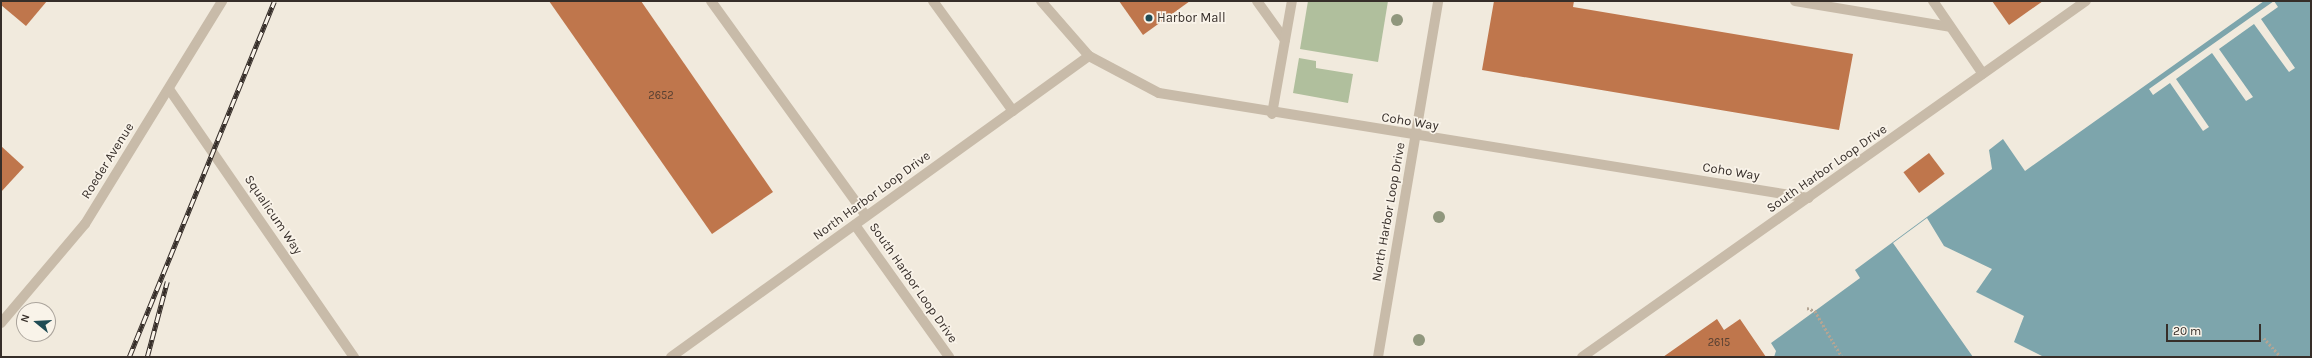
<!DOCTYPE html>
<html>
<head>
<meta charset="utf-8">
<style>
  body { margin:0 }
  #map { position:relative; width:2312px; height:358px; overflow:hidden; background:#f1eadd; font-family:Karla,sans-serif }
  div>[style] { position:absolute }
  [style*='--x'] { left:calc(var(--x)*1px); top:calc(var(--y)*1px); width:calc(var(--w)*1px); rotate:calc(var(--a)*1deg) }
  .green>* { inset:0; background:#b0bf9d }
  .water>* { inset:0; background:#7da5ac }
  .pier>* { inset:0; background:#f1eadd }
  .building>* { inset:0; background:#bf764c; transform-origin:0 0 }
  .path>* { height:2.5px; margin-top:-1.25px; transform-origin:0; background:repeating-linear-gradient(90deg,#b4a594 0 2px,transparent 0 4px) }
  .service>* { height:10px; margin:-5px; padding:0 5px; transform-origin:5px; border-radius:5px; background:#c8bba9 }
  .minor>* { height:10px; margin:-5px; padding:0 5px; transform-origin:5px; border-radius:5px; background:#c8bba9 }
  .tertiary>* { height:10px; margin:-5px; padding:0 5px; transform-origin:5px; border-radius:5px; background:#c8bba9 }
  .rail>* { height:4.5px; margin-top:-2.25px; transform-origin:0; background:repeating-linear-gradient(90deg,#f9f3e9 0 9px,#362e29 0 18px); box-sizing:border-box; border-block:1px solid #362e29 }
  .trees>* { width:12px; height:12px; margin:-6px; border-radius:50%; background:#90977d }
  .dots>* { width:11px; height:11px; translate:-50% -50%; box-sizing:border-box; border:2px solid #f9f3e9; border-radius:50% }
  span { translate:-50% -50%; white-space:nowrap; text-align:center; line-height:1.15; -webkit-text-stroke:3.5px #f9f3e9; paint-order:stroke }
  .number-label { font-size:11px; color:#584032 }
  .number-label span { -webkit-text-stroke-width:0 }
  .poi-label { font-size:13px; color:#362e29 }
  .left { translate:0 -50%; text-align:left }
  .street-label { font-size:13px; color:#362e29 }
  .frame { position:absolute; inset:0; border:2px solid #362e29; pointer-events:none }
  .north { position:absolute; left:16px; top:302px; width:40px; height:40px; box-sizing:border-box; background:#f9f3e9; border:1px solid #aba49c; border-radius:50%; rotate:288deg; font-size:11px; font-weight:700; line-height:16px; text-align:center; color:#362e29 }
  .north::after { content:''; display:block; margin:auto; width:14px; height:18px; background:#204c55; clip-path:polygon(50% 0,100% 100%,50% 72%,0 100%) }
  .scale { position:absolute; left:2166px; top:324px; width:95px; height:18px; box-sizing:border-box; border:2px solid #362e29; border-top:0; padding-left:5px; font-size:12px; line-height:14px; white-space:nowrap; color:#362e29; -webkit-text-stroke:3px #f9f3e9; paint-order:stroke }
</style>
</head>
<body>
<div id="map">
  <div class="green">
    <i style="clip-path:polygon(1308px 1px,1388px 1px,1378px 62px,1300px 49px)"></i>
    <i style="clip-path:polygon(1299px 58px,1316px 61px,1316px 68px,1353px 74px,1348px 103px,1293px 93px)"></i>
  </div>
  <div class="water">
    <i style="clip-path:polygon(2264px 1px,2311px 1px,2311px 357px,1774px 357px,1776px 351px,1771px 343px,1860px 278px,1855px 270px,1992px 169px,1989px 150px,2003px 139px,2025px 171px)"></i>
  </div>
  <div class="pier">
    <i style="clip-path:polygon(2274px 1px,2278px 7px,2261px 19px,2295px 68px,2289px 72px,2254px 24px,2219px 49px,2253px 97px,2246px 101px,2212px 53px,2176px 79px,2209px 127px,2203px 131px,2170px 83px,2153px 95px,2149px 89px)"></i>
    <i style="clip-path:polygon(1927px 218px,1944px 246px,1992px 269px,1976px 292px,2024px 316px,2014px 342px,2044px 357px,1973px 357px,1893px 243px)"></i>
  </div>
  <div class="building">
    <i style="clip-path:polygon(1px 1px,47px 1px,26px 26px,1px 5px)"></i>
    <i style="clip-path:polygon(549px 1px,641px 1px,773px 192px,712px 234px)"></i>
    <i style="clip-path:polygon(1119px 1px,1190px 1px,1143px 35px)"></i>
    <i style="clip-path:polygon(1494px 1px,1574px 1px,1573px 7px,1853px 54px,1839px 130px,1482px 70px)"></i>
    <i style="clip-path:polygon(1992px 1px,2043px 1px,2009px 25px)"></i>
    <i style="clip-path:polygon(1px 146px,24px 167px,1px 192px)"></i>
    <i style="left:1929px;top:153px;width:26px;height:32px;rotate:53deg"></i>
    <i style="clip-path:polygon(1717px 319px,1724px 330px,1740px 319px,1766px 357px,1663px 357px)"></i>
  </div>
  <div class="path">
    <i style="--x:1807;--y:308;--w:9;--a:21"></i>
    <i style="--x:1815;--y:311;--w:53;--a:59.6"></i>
    <i style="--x:2264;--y:338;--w:25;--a:48"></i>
  </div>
  <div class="service">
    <i style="--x:711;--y:1;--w:265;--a:54.2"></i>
    <i style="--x:933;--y:1;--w:136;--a:54"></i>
    <i style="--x:1257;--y:1;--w:48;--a:54.3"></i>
    <i style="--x:1795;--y:1;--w:157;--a:9.5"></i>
    <i style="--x:1933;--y:1;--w:88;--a:55.6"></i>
    <i style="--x:1272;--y:114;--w:115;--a:-80"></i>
  </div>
  <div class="minor">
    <i style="--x:1041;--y:1;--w:73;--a:48.9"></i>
    <i style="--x:1089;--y:56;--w:79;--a:27.9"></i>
    <i style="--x:1159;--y:93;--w:658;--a:9.18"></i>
    <i style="--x:169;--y:89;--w:326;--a:55.4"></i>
    <i style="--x:855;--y:225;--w:162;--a:54.5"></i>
    <i style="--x:671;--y:357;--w:515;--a:-35.76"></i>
    <i style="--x:1378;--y:357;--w:361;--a:-80.4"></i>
    <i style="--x:1582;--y:357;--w:617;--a:-35.24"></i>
  </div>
  <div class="tertiary">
    <i style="--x:1;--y:323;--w:130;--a:-49.7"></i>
    <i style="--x:85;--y:224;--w:262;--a:-58.4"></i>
  </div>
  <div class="rail">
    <i style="--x:129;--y:357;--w:384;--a:-67.8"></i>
    <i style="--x:147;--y:357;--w:78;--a:-75.1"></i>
  </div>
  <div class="trees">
    <i style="left:1397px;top:20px"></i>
    <i style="left:1439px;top:217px"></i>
    <i style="left:1419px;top:340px"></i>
  </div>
  <div class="dots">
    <i style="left:1149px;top:18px;background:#204c55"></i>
  </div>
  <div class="number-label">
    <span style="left:661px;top:96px">2652</span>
    <span style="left:1719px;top:343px">2615</span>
  </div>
  <div class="poi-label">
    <span class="left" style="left:1157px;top:18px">Harbor Mall</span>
  </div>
  <div class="street-label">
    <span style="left:1410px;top:122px;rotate:9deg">Coho Way</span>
    <span style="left:108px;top:161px;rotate:-58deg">Roeder Avenue</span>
    <span style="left:1827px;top:169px;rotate:-35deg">South Harbor Loop Drive</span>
    <span style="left:1731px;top:172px;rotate:9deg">Coho Way</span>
    <span style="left:872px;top:196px;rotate:-36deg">North Harbor Loop Drive</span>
    <span style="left:1389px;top:212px;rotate:-80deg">North Harbor Loop Drive</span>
    <span style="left:273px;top:215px;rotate:56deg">Squalicum Way</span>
    <span style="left:913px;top:283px;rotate:55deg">South Harbor Loop Drive</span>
  </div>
  <div class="frame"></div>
  <div class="north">N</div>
  <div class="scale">20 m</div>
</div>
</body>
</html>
